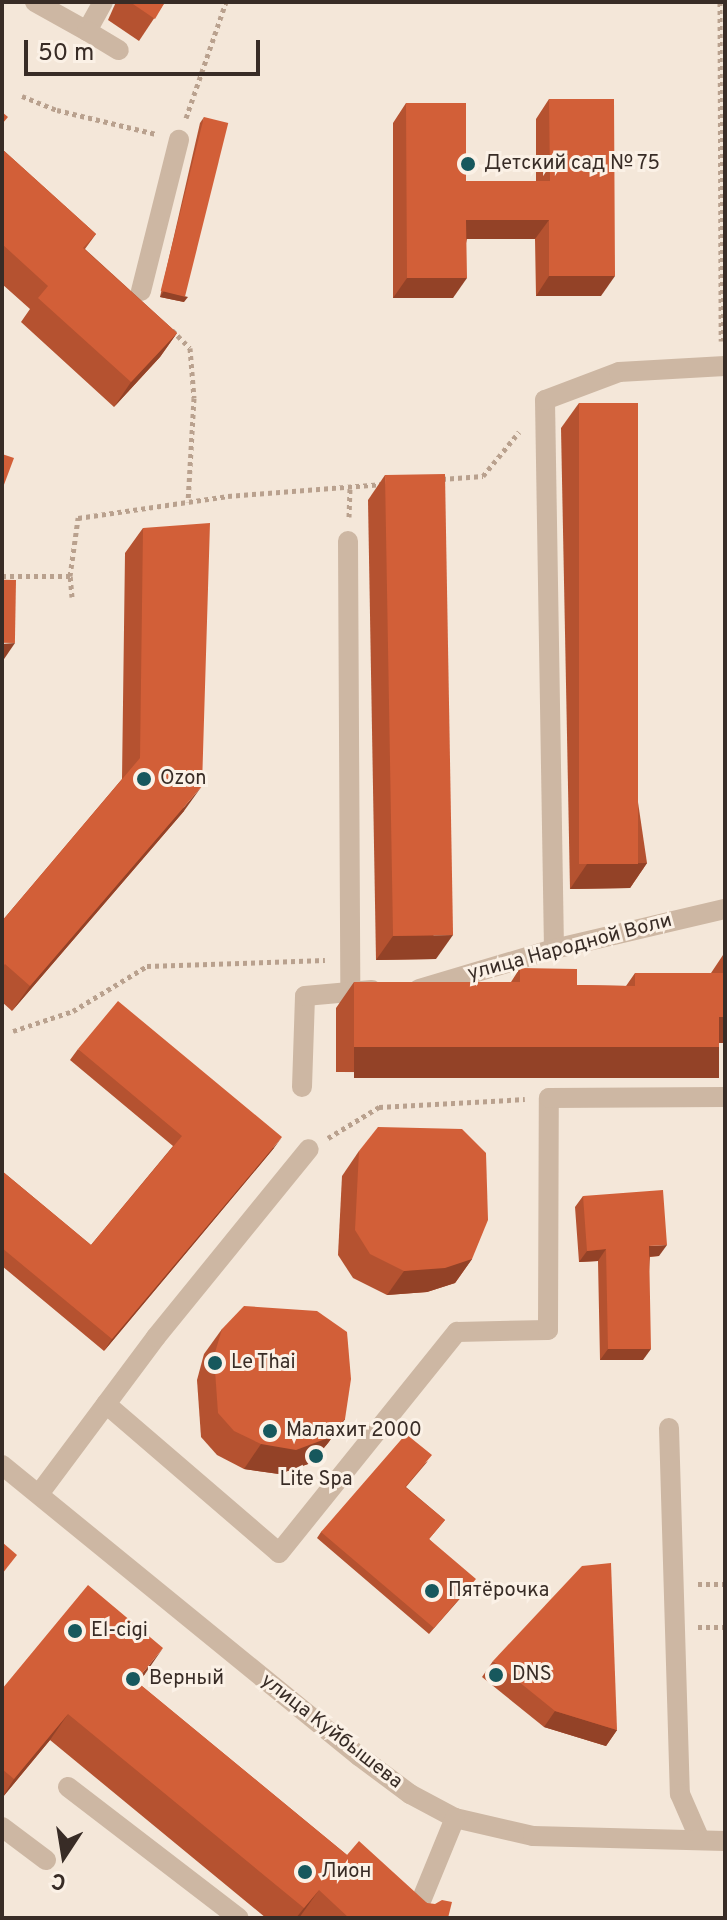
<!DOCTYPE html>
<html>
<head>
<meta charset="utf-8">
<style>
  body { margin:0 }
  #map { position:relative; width:727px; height:1920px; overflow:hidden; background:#f4e7d9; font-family:Overpass,sans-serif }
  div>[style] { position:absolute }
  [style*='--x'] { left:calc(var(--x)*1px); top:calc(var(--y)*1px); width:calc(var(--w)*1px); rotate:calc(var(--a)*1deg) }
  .path>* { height:5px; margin-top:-2.5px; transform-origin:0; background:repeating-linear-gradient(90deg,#b9a18e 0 4px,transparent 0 8px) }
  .minor>* { height:20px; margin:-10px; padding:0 10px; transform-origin:10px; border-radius:10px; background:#cdb7a3 }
  .wall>* { inset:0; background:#b55230 }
  .shaded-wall>* { inset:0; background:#934227; transform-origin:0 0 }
  .building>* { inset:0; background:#d25f38; transform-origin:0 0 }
  .dots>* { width:22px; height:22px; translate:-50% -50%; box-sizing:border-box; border:4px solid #fbf1e6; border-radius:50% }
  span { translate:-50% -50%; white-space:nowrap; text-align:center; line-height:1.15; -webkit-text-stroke:6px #fbf1e6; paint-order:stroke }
  .poi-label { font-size:20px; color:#382c26 }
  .left { translate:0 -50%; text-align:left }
  .street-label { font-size:20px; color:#382c26 }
  .frame { position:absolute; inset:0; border:4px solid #382c26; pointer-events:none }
  .north { position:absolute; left:24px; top:1816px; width:80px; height:80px; -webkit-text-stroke:6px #fbf1e6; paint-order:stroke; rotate:192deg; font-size:22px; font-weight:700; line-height:32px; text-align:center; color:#382c26 }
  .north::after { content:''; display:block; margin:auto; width:28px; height:36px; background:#382c26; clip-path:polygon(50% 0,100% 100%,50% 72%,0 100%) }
  .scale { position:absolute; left:24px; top:40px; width:236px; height:36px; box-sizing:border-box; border:4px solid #382c26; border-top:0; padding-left:10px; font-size:24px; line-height:28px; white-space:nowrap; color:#382c26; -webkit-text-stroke:6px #fbf1e6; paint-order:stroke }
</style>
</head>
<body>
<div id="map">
  <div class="path">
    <i style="--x:720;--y:2;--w:339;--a:89.8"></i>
    <i style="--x:22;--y:96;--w:38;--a:22"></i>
    <i style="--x:57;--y:110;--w:102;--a:13.6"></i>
    <i style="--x:186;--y:118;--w:123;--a:-71"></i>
    <i style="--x:172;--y:330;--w:25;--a:45"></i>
    <i style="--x:190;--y:348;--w:50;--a:85.4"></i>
    <i style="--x:194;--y:398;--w:104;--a:93.3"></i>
    <i style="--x:442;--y:479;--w:41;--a:-4.2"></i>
    <i style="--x:483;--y:476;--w:57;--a:-50.7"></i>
    <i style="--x:349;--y:517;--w:31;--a:-88"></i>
    <i style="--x:2;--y:576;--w:68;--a:0"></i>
    <i style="--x:72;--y:597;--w:21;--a:-95"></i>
    <i style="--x:70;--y:576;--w:59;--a:-82.1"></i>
    <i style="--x:78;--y:518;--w:152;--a:-8.3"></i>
    <i style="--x:228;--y:496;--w:156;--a:-4.4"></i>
    <i style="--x:13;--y:1031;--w:63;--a:-18.4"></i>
    <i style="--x:73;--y:1011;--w:87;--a:-31.3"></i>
    <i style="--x:147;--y:966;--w:178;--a:-1.9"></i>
    <i style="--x:328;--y:1138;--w:60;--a:-31.3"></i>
    <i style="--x:379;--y:1107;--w:146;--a:-3.1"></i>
    <i style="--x:698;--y:1584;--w:27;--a:0"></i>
    <i style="--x:698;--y:1627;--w:27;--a:0"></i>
  </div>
  <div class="minor">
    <i style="--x:35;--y:2;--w:60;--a:29.1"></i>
    <i style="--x:103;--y:2;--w:33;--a:119"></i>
    <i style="--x:87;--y:31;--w:37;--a:31"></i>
    <i style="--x:141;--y:291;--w:156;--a:-75.9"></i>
    <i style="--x:348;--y:541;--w:450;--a:89.7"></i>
    <i style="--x:554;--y:949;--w:549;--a:-90.94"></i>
    <i style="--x:545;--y:400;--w:79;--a:-20.7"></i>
    <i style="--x:619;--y:372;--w:106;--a:-3.2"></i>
    <i style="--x:419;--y:989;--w:141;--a:-16.5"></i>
    <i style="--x:554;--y:949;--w:176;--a:-13.2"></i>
    <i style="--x:302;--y:1087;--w:91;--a:-88.1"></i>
    <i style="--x:305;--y:996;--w:67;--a:-5.1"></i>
    <i style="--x:106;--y:1404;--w:228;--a:40.7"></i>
    <i style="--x:279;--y:1553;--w:284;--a:-51.2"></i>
    <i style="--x:457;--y:1332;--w:91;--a:-1.3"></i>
    <i style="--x:548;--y:1330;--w:232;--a:-89.8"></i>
    <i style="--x:549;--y:1098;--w:176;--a:-0.3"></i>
    <i style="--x:669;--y:1428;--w:366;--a:88.3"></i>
    <i style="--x:680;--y:1794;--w:50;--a:66.5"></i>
    <i style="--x:2;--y:1465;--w:461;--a:39.2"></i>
    <i style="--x:359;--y:1756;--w:64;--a:36.7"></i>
    <i style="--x:410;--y:1794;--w:51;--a:28.1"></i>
    <i style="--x:455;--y:1818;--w:80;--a:13"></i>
    <i style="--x:533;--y:1836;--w:192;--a:1.5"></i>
    <i style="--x:39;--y:1494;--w:196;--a:-53.3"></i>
    <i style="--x:156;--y:1337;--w:242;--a:-50.9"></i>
    <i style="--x:68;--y:1787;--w:215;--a:37.5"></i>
    <i style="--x:2;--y:1827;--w:55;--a:36.9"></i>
    <i style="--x:414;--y:1918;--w:108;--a:-67.7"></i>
  </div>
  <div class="wall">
    <i style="clip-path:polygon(116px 2px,165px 2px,139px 41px,108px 20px)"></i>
    <i style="clip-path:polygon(549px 99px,601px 296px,536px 296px,535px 239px,467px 239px,453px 298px,393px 298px,393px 123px,406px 103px,466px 181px,536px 181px,536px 119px)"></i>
    <i style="clip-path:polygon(204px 117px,184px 302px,160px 297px,200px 123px)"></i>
    <i style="clip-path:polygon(2px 149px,96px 234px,85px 249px,177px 333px,160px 357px,114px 407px,21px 322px,30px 309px,2px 284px)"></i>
    <i style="clip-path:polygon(579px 403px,647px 863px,630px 888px,570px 889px,561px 428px)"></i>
    <i style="clip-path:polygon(385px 475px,436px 959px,376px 960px,368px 500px)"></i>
    <i style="clip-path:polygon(143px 528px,184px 811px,12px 1011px,2px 1002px,2px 921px,122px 779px,125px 553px)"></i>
    <i style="clip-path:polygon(723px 955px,725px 955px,725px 1043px,719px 1043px,701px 1073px,336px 1072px,336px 1008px,354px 982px,511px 982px,520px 968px,577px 985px,626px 986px,635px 973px,711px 973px)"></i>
    <i style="clip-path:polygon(78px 1049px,274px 1148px,104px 1351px,2px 1266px,2px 1171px,91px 1245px,173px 1146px,70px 1060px)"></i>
    <i style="clip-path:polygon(359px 1151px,472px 1259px,455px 1283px,427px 1292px,387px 1295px,353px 1278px,338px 1255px,342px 1176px)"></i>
    <i style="clip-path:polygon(583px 1196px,659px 1256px,650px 1257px,643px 1360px,600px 1360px,598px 1261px,579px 1262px,575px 1207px)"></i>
    <i style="clip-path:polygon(222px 1329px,345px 1419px,328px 1443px,311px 1463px,279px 1474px,244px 1469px,217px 1455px,201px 1437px,197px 1380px,204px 1354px)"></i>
    <i style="clip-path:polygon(428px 1461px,406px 1487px,445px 1520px,429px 1539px,472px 1585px,429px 1634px,317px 1538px,321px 1532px)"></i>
    <i style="clip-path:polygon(493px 1661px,617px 1730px,606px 1746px,544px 1727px,482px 1677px)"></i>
    <i style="clip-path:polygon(145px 1674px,138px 1683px,347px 1855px,427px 1903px,449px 1918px,303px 1918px,300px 1916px,299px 1918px,266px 1918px,50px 1740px,2px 1798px,2px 1689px)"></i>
  </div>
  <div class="shaded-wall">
    <i style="clip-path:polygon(466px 220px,549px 220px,535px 239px,453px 239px)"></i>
    <i style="clip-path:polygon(549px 276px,615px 276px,601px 296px,536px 296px)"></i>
    <i style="clip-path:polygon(407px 278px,467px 278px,453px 298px,393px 298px)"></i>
    <i style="clip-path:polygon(164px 291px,188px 297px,184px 302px,160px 297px)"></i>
    <i style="clip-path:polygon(177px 333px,160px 357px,114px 407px,131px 382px)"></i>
    <i style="clip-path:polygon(15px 643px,2px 662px,2px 644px)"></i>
    <i style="clip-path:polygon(202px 786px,184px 811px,12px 1011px,30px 986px)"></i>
    <i style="clip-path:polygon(647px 863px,630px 888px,570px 889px,587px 864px)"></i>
    <i style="clip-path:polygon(453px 935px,436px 959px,376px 960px,393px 936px)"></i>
    <i style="clip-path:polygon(719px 1017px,725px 1017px,725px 1043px,701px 1042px)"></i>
    <i style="left:354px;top:1047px;width:365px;height:31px"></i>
    <i style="clip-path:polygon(282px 1137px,274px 1148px,104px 1351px,112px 1339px)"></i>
    <i style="clip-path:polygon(667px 1245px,659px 1256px,642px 1257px,649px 1246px)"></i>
    <i style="clip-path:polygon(606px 1249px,598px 1261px,579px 1262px,587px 1251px)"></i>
    <i style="clip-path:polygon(472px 1259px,455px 1283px,427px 1292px,387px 1295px,404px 1271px)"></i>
    <i style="clip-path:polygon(608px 1349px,651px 1349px,643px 1360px,600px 1360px)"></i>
    <i style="clip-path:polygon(345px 1419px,328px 1443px,311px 1463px,279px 1474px,244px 1469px,261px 1444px)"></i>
    <i style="clip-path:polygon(163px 1648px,145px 1674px,117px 1707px,136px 1681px)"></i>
    <i style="clip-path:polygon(555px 1711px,617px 1730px,606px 1746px,544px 1727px)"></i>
    <i style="clip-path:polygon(68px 1714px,50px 1740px,2px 1798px,14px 1779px)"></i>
    <i style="clip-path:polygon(319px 1890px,299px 1918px,296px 1918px,304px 1908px)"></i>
  </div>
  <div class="building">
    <i style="clip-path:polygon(130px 2px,165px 2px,155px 19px)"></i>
    <i style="clip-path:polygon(549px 99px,614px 99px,615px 276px,549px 276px,549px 220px,466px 220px,467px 278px,407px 278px,406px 103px,466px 103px,466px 181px,550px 181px)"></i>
    <i style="clip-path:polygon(2px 112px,8px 117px,2px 124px)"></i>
    <i style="left:204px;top:117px;width:25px;height:179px;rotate:14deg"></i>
    <i style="clip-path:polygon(2px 149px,96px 234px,83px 248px,177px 333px,131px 382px,38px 298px,48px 286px,2px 244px)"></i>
    <i style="left:579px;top:403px;width:59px;height:461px"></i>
    <i style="clip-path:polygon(2px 454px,14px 458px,2px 490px)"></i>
    <i style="left:445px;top:474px;width:461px;height:60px;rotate:89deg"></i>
    <i style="clip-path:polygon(210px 523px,202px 786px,30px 986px,5px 964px,2px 967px,2px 921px,140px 758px,143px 528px)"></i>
    <i style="left:16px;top:580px;width:63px;height:14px;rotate:91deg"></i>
    <i style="clip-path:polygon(723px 955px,725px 955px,725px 1017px,719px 1017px,719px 1047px,354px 1047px,354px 982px,520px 982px,520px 968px,577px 969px,577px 985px,635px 986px,635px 973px,723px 973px)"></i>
    <i style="clip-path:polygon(118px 1001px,282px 1137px,112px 1339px,2px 1248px,2px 1171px,91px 1245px,182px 1136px,78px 1049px)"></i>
    <i style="clip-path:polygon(378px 1127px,462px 1129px,486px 1153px,488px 1220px,472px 1259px,445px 1268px,404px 1271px,370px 1254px,355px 1230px,359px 1151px)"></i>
    <i style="clip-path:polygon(663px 1190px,667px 1245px,649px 1246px,651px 1349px,608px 1349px,606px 1249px,587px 1251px,583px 1196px)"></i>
    <i style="clip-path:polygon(244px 1306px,317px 1311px,347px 1332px,351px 1379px,345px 1419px,328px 1438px,296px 1450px,261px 1444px,234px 1431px,218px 1413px,214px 1356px,222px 1329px)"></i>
    <i style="clip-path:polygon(406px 1434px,432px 1455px,405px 1487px,445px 1520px,429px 1539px,476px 1579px,434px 1628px,321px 1532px)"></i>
    <i style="clip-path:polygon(2px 1542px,17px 1555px,2px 1574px)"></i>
    <i style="clip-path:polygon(611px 1563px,617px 1730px,555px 1711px,493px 1661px,582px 1566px)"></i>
    <i style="clip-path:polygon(88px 1585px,163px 1648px,136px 1681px,347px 1855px,359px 1841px,427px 1903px,435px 1904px,442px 1900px,452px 1902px,448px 1918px,349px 1918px,319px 1890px,304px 1908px,68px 1714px,14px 1779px,2px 1769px,2px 1689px)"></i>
  </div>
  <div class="dots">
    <i style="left:468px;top:164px;background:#17585d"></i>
    <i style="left:144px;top:779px;background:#17585d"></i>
    <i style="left:215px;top:1363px;background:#17585d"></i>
    <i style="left:270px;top:1431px;background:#17585d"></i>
    <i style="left:316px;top:1456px;background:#17585d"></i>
    <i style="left:432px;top:1591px;background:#17585d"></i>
    <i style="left:75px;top:1631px;background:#17585d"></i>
    <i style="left:496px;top:1675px;background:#17585d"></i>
    <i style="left:133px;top:1679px;background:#17585d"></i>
    <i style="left:305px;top:1872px;background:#17585d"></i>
  </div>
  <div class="poi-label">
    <span class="left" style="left:484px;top:164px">Детский сад № 75</span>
    <span class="left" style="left:160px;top:779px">Ozon</span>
    <span class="left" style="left:231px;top:1363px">Le Thai</span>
    <span class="left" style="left:286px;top:1431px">Малахит 2000</span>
    <span style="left:316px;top:1480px">Lite Spa</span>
    <span class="left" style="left:448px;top:1591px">Пятёрочка</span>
    <span class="left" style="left:91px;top:1631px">El-cigi</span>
    <span class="left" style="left:512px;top:1675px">DNS</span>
    <span class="left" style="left:149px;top:1679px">Верный</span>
    <span class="left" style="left:321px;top:1872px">Лион</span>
  </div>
  <div class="street-label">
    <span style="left:570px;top:948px;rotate:-15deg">улица Народной Воли</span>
    <span style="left:331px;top:1732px;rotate:38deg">улица Куйбышева</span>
  </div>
  <div class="frame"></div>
  <div class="north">С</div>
  <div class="scale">50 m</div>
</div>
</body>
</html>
